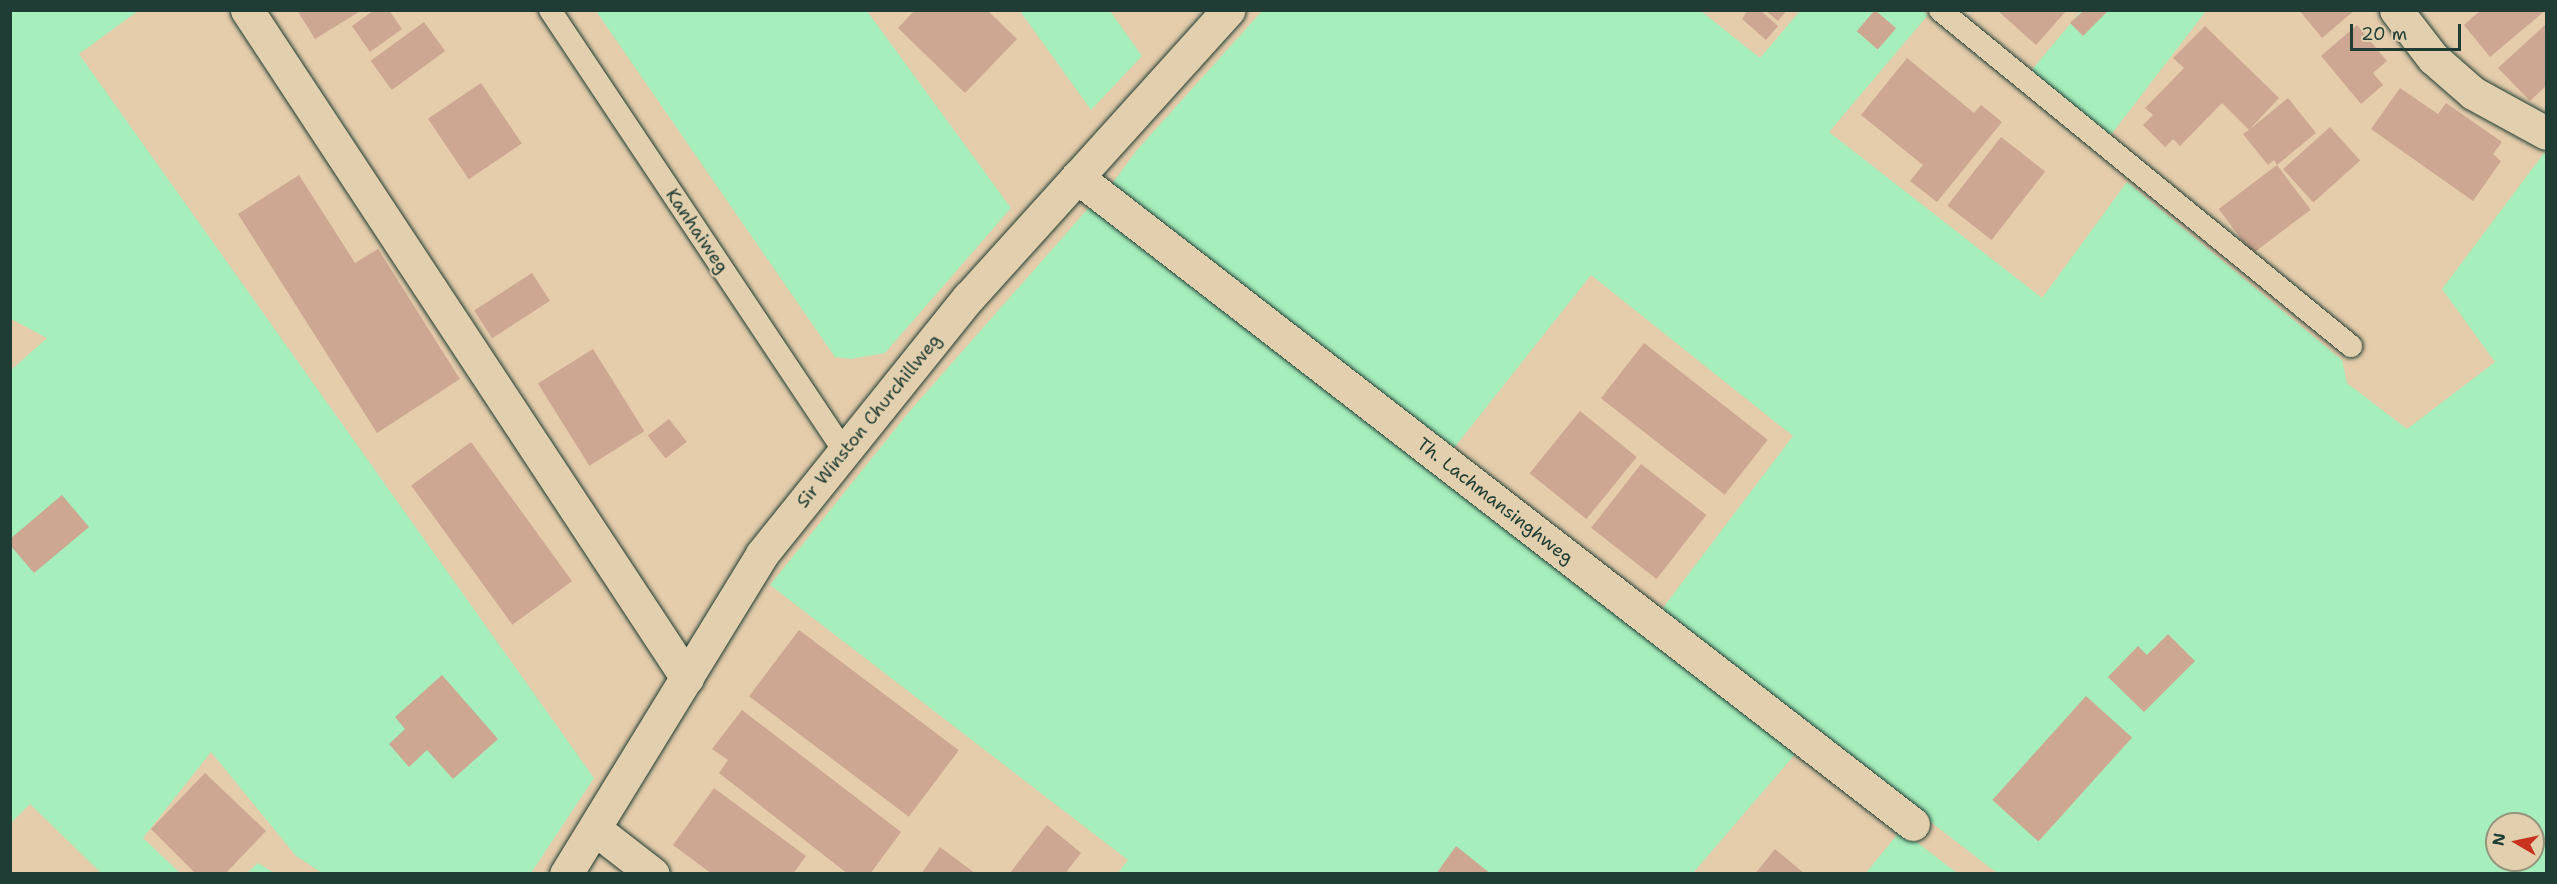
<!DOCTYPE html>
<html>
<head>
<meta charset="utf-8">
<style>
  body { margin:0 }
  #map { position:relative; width:2557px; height:884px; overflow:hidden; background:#e5ccab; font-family:"Shantell Sans",sans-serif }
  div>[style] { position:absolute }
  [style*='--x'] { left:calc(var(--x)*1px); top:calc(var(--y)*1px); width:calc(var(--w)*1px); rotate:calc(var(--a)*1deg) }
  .green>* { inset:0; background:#a6eebc }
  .building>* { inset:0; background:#cda791; transform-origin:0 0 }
  .roads { filter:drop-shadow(0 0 2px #1f3d34) drop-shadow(0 0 2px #1f3d34) }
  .service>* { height:22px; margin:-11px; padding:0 11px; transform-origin:11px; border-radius:11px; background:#e2cfad }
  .minor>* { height:33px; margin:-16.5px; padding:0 16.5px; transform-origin:16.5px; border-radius:16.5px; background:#e2cfad }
  .tertiary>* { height:33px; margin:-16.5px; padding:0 16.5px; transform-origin:16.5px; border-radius:16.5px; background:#e2cfad }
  span { translate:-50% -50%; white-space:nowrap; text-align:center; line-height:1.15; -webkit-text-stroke:4.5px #e2cfad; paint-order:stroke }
  .street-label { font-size:18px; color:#1f3d34 }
  .frame { position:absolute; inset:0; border:12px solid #1f3d34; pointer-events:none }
  .north { position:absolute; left:2485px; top:812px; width:60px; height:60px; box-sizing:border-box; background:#e2cfad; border:2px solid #94957d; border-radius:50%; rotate:279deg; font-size:16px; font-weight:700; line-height:24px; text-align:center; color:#1f3d34 }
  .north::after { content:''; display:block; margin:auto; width:21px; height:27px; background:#c8321e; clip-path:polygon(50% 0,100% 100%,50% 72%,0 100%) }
  .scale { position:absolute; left:2350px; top:24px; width:111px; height:27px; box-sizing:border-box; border:3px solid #1f3d34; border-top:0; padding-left:8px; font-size:18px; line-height:21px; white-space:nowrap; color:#1f3d34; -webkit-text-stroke:4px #e2cfad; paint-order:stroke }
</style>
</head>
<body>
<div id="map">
  <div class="green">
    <i style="clip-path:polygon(11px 11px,138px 11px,79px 54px,594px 778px,531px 873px,322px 873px,296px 856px,211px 752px,143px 838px,180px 873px,101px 873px,30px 804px,11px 823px,11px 370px,47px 338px,11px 319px)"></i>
    <i style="clip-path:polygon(596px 11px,867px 11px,1011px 208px,885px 353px,851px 359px,835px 357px)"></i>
    <i style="clip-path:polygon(1020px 11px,1110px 11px,1142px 56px,1091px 110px)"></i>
    <i style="clip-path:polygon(evenodd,1262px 11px,1701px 11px,1760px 58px,1800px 11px,1922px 11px,1928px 15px,1829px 132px,2042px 298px,2127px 182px,2342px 360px,2347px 383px,2407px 429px,2495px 362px,2442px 289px,2544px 153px,2546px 154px,2546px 873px,1997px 873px,1659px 613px,1793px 436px,1591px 275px,1454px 448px,1112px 184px,1136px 151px,1262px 11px,2497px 824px,2533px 824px,2533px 860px,2497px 860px,2497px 824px)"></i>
    <i style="clip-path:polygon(2081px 11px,2206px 11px,2110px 136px,2030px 72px)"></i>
    <i style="clip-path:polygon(1092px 204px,1797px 752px,1693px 873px,1118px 873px,1128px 860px,770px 585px,909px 412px)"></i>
    <i style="clip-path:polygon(1901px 830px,1957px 873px,1865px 874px)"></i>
    <i style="clip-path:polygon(258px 863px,274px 873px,247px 873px)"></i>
  </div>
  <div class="building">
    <i style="clip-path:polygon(297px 10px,362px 10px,315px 39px)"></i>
    <i style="clip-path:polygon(374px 10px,389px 10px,402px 29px,370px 52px,352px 26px)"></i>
    <i style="clip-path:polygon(915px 10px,987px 10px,1017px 39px,965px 93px,898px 28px)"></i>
    <i style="clip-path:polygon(1748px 10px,1760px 10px,1778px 26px,1766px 40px,1742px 19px)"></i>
    <i style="clip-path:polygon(1765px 10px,1787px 10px,1778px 21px)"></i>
    <i style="left:1875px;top:10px;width:28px;height:28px;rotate:41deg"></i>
    <i style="clip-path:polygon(1997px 10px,2067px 10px,2036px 45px)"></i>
    <i style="clip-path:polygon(2084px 10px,2109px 10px,2083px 36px,2070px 23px)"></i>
    <i style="clip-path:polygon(2299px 10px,2355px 10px,2322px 38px)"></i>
    <i style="clip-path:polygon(2481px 10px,2546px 10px,2490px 57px,2464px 25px)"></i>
    <i style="left:424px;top:22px;width:36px;height:66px;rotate:54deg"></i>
    <i style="clip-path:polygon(2546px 24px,2546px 86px,2530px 101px,2498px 68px)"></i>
    <i style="clip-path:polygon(2357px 25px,2387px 61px,2373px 73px,2383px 85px,2361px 104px,2321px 56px)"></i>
    <i style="clip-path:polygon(2205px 26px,2279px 98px,2249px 130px,2288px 98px,2316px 133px,2277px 165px,2274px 160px,2268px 165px,2243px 134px,2249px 130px,2222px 103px,2180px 146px,2173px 139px,2165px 147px,2143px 125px,2153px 115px,2145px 108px,2184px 68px,2173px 58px)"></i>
    <i style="clip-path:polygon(1907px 58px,1974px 113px,1981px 105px,2002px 122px,1937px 202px,1910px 181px,1923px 165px,1861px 115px)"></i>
    <i style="left:481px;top:83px;width:73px;height:64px;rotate:56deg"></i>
    <i style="clip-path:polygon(2400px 88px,2438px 114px,2446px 103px,2502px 142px,2493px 154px,2501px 161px,2473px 201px,2371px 129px)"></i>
    <i style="left:2330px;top:127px;width:45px;height:63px;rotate:48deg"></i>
    <i style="left:2001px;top:137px;width:56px;height:87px;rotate:38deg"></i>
    <i style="left:2277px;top:165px;width:56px;height:73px;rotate:53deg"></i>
    <i style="clip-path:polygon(299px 175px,355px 263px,378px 249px,460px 379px,377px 433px,238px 214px)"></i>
    <i style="left:532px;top:273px;width:33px;height:69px;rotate:57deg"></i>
    <i style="left:1644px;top:343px;width:157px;height:70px;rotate:38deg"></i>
    <i style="left:593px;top:349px;width:97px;height:65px;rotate:58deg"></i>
    <i style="left:1580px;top:411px;width:73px;height:80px;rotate:39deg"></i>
    <i style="left:669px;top:419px;width:29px;height:27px;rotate:52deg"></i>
    <i style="left:471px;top:442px;width:172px;height:74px;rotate:54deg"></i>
    <i style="left:1641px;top:464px;width:83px;height:81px;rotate:38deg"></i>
    <i style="clip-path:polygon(62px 495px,89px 527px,34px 573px,10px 545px,10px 539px)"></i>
    <i style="left:799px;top:630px;width:200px;height:83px;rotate:37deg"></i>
    <i style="clip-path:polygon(2168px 634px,2195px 661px,2144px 712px,2108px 677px,2138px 646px,2147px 655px)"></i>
    <i style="clip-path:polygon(442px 675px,498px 739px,453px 779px,427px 750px,409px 767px,389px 744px,405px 729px,395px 717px)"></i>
    <i style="left:2086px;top:696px;width:62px;height:140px;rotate:42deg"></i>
    <i style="clip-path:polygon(742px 710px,901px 832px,870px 874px,848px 874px,719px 773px,728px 760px,712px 749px)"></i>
    <i style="clip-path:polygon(205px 773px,266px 831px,225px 874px,196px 874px,151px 829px)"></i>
    <i style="clip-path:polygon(714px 788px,806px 856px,793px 874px,712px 874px,673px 845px)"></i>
    <i style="clip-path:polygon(1047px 825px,1081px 853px,1067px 871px,1071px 874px,1009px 874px)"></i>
    <i style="clip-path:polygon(1456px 846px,1491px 874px,1436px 874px)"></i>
    <i style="clip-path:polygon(940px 847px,976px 874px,921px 874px)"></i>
    <i style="clip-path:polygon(1775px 849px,1805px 874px,1755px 874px)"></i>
  </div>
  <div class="roads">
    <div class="service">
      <i style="--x:550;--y:10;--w:530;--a:56.31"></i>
      <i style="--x:1940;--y:10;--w:531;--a:39.27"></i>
    </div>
    <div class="minor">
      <i style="--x:247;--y:10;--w:800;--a:56.63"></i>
      <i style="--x:2396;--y:10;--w:61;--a:52.4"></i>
      <i style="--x:2433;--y:58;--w:53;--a:41.2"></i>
      <i style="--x:2473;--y:93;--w:83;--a:28.7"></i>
      <i style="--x:1077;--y:177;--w:1057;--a:37.74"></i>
      <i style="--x:595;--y:829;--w:73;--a:37.8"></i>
    </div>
    <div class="tertiary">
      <i style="--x:566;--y:874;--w:375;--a:-58.5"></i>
      <i style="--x:762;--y:554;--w:330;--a:-51.2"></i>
      <i style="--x:969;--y:297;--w:387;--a:-47.9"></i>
    </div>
  </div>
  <div class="street-label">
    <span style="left:697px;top:231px;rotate:56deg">Kanhaiweg</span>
    <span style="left:869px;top:421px;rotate:-51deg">Sir Winston Churchillweg</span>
    <span style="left:1495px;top:501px;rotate:38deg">Th. Lachmansinghweg</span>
  </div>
  <div class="frame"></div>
  <div class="north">N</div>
  <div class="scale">20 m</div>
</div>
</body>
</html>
